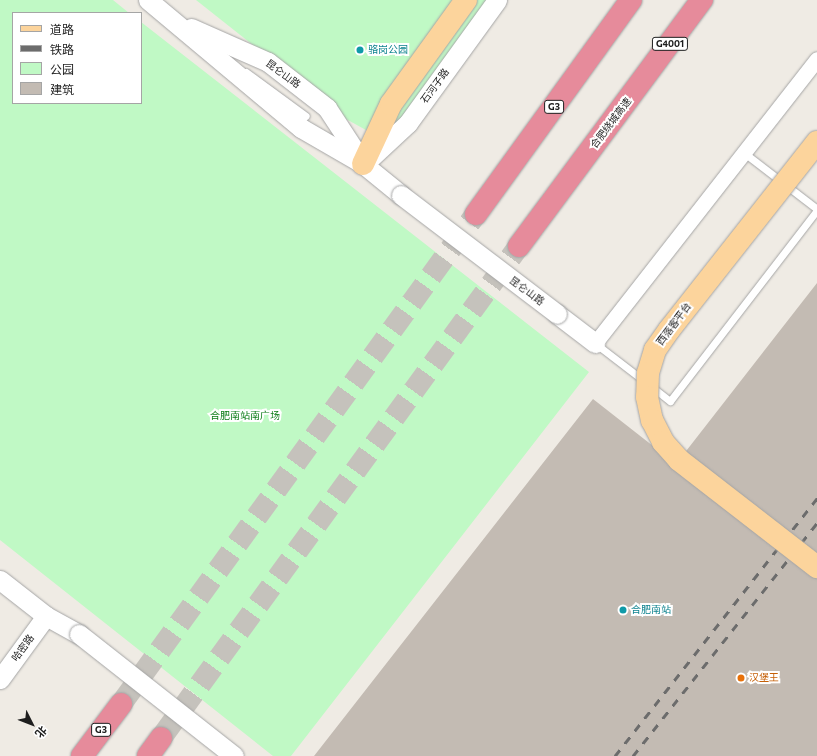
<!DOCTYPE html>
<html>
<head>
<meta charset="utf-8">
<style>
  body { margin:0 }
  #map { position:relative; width:817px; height:756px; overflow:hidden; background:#efebe4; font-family:Commissioner,"Noto Sans SC",sans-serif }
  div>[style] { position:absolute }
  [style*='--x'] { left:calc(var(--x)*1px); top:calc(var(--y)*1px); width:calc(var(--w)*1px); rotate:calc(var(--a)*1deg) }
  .park>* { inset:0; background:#c0f9c5 }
  .building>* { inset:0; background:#c3bbb3 }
  .motorway-tunnel>* { height:22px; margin-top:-11px; transform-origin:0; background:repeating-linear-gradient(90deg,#c5c2bc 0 22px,transparent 0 33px) }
  .roads { filter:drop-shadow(0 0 1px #a5a5a5) drop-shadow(0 0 1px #a5a5a5) }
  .service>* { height:7px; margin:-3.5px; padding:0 3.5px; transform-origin:3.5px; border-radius:3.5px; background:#fff }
  .minor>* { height:15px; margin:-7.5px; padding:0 7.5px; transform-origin:7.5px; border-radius:7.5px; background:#fff }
  .tertiary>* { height:19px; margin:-9.5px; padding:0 9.5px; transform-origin:9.5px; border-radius:9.5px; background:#fff }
  .primary>* { height:22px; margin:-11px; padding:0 11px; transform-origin:11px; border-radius:11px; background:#fcd49c }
  .motorway>* { height:22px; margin:-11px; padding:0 11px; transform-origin:11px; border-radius:11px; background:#e68b9b }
  .rail>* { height:3px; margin-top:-1.5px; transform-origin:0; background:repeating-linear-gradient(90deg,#6c6c6c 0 8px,transparent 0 16px) }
  .bridges { filter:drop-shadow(0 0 1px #a5a5a5) drop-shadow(0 0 1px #a5a5a5) }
  .tertiary-bridge>* { height:19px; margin:-9.5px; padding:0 9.5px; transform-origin:9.5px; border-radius:9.5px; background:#fff }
  .primary-bridge>* { height:22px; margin:-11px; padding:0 11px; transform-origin:11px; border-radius:11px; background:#fcd49c }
  .dots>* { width:11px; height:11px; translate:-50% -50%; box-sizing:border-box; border:2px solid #fff; border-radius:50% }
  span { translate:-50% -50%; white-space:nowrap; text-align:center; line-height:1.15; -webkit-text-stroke:4px #fff; paint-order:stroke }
  .shield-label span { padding:1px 3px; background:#fff; border:1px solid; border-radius:3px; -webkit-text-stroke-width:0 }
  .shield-label { font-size:9px; color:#1e1e1e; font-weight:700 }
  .culture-label { font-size:10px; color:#0d838f }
  .left { translate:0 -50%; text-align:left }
  .street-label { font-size:10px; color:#1e1e1e }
  .park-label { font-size:10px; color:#0b7c16 }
  .food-label { font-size:10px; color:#c56008 }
  .legend { position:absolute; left:12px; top:12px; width:130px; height:92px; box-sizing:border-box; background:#fff; border:1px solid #a5a5a5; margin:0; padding:5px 7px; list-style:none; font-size:12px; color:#1e1e1e }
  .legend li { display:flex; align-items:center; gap:8px; height:20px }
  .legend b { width:20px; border:1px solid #a5a5a5 }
  .north { position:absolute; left:12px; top:704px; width:40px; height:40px; -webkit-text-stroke:3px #fff; paint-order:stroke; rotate:132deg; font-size:11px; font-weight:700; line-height:16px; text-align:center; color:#1e1e1e }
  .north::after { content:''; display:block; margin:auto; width:14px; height:18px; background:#1e1e1e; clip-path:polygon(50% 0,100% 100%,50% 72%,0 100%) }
</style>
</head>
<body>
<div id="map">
  <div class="park">
    <i style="clip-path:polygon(0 0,113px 0,129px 13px,13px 13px,13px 103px,141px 103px,141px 22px,589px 372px,291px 756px,273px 756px,0 540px)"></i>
    <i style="clip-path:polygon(196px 0,499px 0,397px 131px,375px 135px,346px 119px)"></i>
  </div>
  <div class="building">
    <i style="clip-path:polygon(817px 283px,817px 756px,314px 756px,593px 399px,676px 464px)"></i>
  </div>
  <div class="motorway-tunnel">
    <i style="--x:121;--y:704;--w:605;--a:-54.08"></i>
    <i style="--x:161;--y:738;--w:608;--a:-53.96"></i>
  </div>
  <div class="roads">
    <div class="service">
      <i style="--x:246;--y:72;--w:74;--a:36.3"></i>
      <i style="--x:743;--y:152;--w:93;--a:37.6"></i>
      <i style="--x:596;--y:344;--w:59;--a:37.5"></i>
      <i style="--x:652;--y:387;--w:23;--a:38"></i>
      <i style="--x:670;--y:401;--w:241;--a:-52.4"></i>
    </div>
    <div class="minor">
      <i style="--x:595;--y:343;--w:360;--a:-52"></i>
    </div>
    <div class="tertiary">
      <i style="--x:148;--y:0;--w:199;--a:39.9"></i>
      <i style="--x:301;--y:128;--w:72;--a:30.1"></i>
      <i style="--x:363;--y:164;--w:49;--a:39.2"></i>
      <i style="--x:191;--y:28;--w:84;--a:23.8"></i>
      <i style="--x:268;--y:62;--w:75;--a:37.9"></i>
      <i style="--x:327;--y:108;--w:62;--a:56.8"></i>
      <i style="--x:365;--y:163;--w:59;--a:-42.9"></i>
      <i style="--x:408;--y:123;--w:152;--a:-54.1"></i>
      <i style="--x:557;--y:314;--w:48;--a:37.3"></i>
      <i style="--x:0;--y:580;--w:58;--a:38"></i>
      <i style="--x:46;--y:616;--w:38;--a:29"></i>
      <i style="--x:0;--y:679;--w:78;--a:-53.9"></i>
    </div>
    <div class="primary">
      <i style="--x:363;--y:164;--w:66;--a:-65"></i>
      <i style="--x:391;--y:104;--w:128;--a:-54.2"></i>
    </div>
    <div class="motorway">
      <i style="--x:476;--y:214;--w:264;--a:-54.1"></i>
      <i style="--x:519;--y:246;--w:307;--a:-53.4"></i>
      <i style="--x:82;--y:756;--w:65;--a:-53.1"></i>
      <i style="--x:148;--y:756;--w:22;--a:-54"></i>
    </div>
  </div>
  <div class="rail">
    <i style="--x:615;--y:756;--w:328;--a:-51.9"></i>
    <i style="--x:633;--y:756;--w:297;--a:-51.7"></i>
  </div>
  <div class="bridges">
    <div class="tertiary-bridge">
      <i style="--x:401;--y:195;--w:196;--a:37.3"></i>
      <i style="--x:79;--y:634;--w:197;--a:38.2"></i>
    </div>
    <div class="primary-bridge">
      <i style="--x:817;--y:142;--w:239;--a:128.2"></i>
      <i style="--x:669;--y:330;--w:24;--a:125"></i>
      <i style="--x:655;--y:350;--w:24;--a:107"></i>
      <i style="--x:648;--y:373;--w:24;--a:92"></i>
      <i style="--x:647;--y:397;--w:24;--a:78"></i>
      <i style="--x:652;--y:420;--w:25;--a:63"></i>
      <i style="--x:663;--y:442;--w:24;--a:48"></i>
      <i style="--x:679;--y:460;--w:175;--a:37.8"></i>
    </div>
  </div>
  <div class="dots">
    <i style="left:360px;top:50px;background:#0f9aa8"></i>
    <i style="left:623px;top:610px;background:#0f9aa8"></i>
    <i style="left:741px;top:678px;background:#e8710a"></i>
  </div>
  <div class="shield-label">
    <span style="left:670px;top:44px">G4001</span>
    <span style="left:554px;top:107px">G3</span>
    <span style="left:101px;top:730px">G3</span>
  </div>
  <div class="culture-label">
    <span class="left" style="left:368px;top:50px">骆岗公园</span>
    <span class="left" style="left:631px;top:610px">合肥南站</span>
  </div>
  <div class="street-label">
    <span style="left:283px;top:74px;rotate:36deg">昆仑山路</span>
    <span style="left:435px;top:86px;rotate:-54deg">石河子路</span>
    <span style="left:611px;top:123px;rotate:-53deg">合肥绕城高速</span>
    <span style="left:527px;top:291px;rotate:37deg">昆仑山路</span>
    <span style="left:674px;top:324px;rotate:-53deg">西落客平台</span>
    <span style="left:23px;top:648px;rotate:-54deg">哈密路</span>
  </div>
  <div class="park-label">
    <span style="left:245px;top:416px">合肥南站南广场</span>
  </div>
  <div class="food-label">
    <span class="left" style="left:749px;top:678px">汉堡王</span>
  </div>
  <ul class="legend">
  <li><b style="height:5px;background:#fcd49c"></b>道路</li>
  <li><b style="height:5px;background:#6c6c6c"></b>铁路</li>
  <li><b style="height:11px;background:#c0f9c5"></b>公园</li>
  <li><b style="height:11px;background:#c3bbb3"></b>建筑</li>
  </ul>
  <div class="north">北</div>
</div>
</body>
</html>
